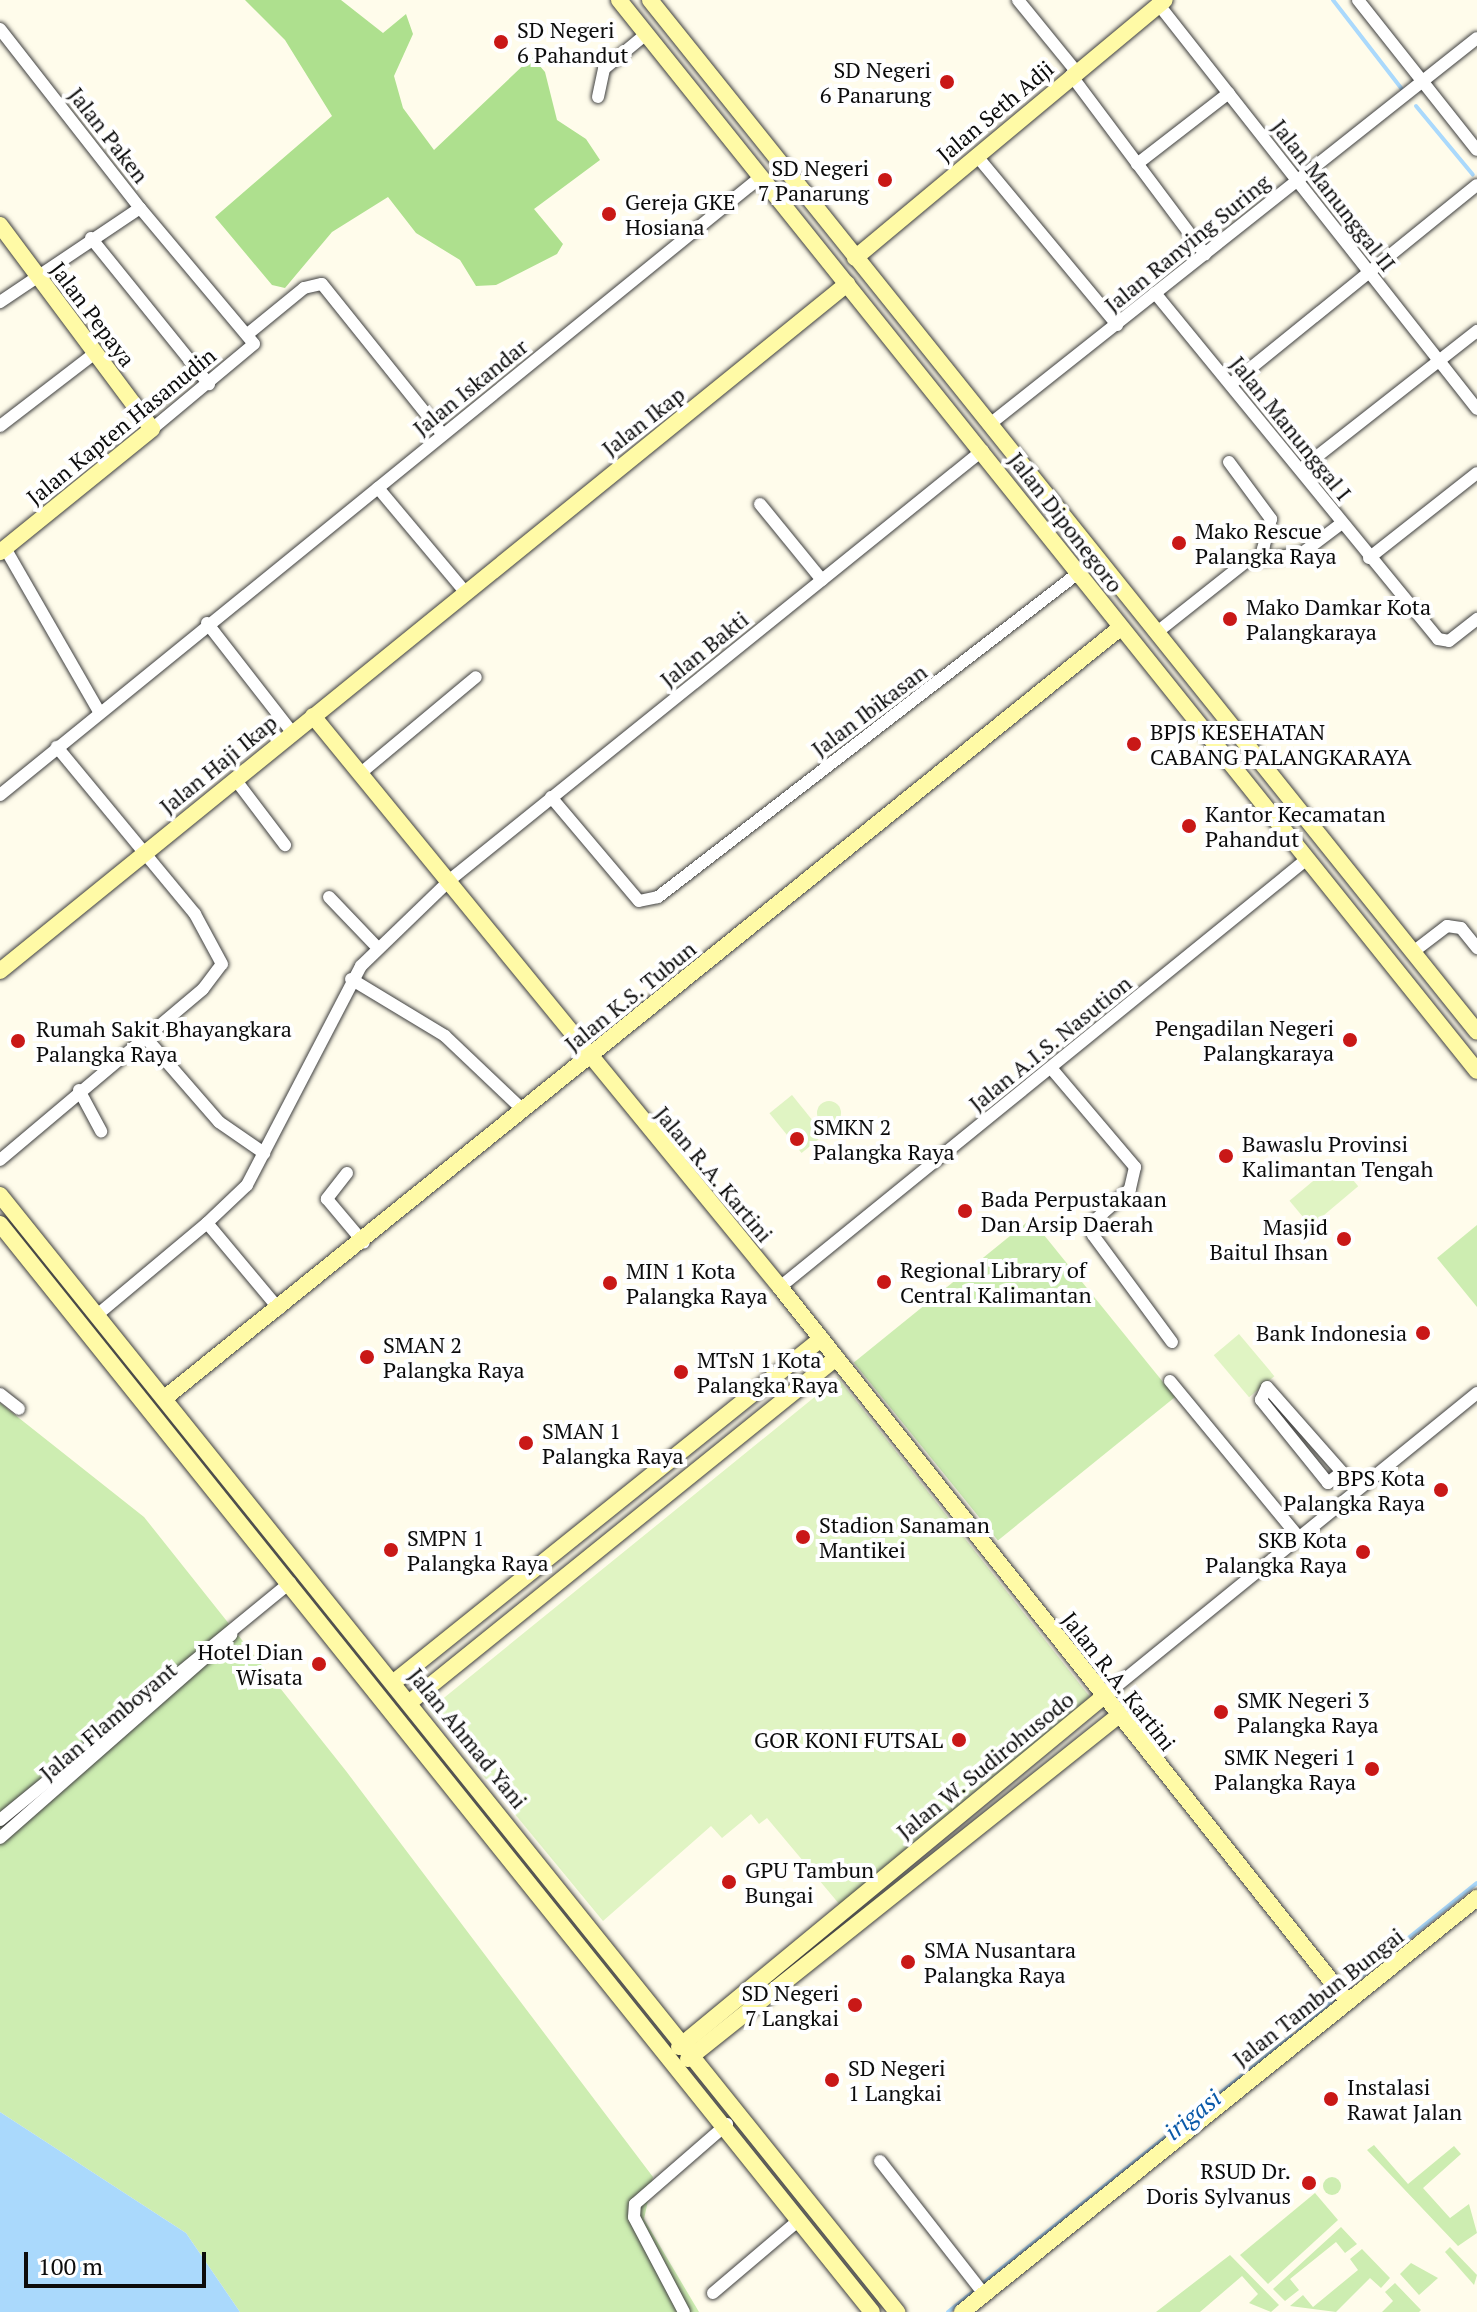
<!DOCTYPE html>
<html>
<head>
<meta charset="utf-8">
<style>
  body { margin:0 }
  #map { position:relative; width:1477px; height:2312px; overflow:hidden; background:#fffceb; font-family:"PT Serif",serif }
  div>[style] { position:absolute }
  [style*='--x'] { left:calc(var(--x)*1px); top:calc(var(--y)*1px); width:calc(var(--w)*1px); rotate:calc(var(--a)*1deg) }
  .green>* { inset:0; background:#cdedb1; transform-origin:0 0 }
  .round { border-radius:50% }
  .forest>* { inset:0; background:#aee08e }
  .pitch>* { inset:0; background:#e0f4c3; transform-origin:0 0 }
  .water>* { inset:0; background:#aad9fc }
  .stream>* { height:4px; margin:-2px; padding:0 2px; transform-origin:2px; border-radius:2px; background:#aad9fc }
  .roads { filter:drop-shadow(0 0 2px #3f3f3f) drop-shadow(0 0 2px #3f3f3f) }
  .street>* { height:12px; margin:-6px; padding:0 6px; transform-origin:6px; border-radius:6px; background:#fff }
  .secondary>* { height:16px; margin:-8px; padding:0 8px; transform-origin:8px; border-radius:8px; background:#fffaa6 }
  .dots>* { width:22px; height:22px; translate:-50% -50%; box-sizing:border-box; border:4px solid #fff; border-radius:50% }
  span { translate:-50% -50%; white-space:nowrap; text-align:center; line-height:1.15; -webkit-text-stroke:8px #fff; paint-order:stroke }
  .poi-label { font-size:22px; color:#0c0c0c }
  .left { translate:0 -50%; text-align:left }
  .right { translate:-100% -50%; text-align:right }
  .street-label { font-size:22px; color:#0c0c0c }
  .water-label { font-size:24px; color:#0a5aa9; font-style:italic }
  .scale { position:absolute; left:24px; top:2252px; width:182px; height:36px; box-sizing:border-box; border:4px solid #0c0c0c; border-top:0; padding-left:10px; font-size:24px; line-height:28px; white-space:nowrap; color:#0c0c0c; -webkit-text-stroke:6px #fff; paint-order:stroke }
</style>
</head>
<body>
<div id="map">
  <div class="green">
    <i style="left:1031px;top:1219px;width:229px;height:228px;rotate:51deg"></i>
    <i style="clip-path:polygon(1477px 1225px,1477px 1307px,1437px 1258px)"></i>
    <i style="clip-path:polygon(0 1403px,144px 1517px,346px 1771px,653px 2177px,644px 2219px,699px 2312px,240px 2312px,186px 2233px,0 2112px)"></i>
    <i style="clip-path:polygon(1374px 2145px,1408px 2184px,1454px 2146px,1461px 2154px,1423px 2188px,1450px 2218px,1469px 2204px,1477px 2233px,1458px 2246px,1367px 2150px)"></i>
    <i class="round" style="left:1323px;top:2177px;width:18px;height:18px"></i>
    <i style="clip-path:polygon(1315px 2193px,1338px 2220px,1268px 2284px,1240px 2255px)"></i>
    <i style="clip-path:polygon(1341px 2227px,1357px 2244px,1345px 2253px,1336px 2242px,1290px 2279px,1299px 2290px,1285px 2301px,1273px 2289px)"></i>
    <i style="clip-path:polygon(1450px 2247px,1477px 2275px,1474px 2285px,1445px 2252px)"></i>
    <i style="clip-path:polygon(1362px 2249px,1390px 2278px,1381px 2288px,1370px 2278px,1336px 2312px,1290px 2306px,1303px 2295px,1313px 2307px,1358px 2270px,1350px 2259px)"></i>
    <i style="clip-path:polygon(1230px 2255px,1279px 2305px,1271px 2312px,1249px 2303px,1258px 2294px,1242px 2276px,1200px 2312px,1156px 2312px)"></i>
    <i style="clip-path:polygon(1411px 2263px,1438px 2278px,1419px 2295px,1400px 2274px)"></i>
    <i style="clip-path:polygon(1395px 2283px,1421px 2310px,1419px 2312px,1382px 2312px,1393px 2301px,1385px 2292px)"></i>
  </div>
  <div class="forest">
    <i style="clip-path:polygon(245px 0,341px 0,383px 33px,406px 14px,413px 34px,394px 76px,403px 108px,434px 150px,532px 57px,545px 72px,557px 120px,586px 139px,600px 160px,534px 209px,563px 244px,557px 254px,496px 285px,476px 286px,460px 260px,416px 233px,388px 197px,332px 232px,285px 288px,272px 285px,215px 217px,332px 116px,285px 40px)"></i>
  </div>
  <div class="pitch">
    <i style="left:792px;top:1095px;width:51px;height:29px;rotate:51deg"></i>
    <i class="round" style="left:817px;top:1101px;width:24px;height:24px"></i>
    <i style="left:1337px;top:1161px;width:33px;height:62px;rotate:50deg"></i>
    <i style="left:1239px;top:1334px;width:55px;height:33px;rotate:50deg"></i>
    <i style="clip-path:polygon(838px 1378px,1090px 1697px,840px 1905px,767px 1818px,759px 1824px,751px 1814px,722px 1838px,711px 1826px,603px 1921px,429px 1710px)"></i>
  </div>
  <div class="water">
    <i style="clip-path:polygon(0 2112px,186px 2233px,240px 2312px,0 2312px)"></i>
  </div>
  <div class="stream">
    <i style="--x:1333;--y:0;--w:116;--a:52.3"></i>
    <i style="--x:1416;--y:106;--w:89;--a:50.4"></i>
    <i style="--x:1345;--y:1989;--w:169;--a:-38.8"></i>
    <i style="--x:1298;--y:2031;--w:52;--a:-41.9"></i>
    <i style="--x:982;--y:2284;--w:397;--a:-38.7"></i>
    <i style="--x:948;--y:2312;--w:35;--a:-39"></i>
  </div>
  <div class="roads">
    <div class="street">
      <i style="--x:1018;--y:0;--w:92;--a:50.8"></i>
      <i style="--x:1358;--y:0;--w:191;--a:51.6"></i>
      <i style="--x:1159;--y:5;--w:514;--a:51.79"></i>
      <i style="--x:0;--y:29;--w:227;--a:52"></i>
      <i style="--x:140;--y:208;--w:169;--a:146.1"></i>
      <i style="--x:1071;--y:75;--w:224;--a:53.2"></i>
      <i style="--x:598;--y:97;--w:29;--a:-78"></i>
      <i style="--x:604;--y:69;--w:55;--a:-39.8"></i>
      <i style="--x:976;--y:155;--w:221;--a:50.3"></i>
      <i style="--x:1137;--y:164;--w:116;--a:-37.7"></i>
      <i style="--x:140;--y:208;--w:177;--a:50"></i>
      <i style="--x:254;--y:344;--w:133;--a:140.2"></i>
      <i style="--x:91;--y:238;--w:188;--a:51.1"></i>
      <i style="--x:1155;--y:293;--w:447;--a:50.7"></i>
      <i style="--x:1438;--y:639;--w:11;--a:10"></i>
      <i style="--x:1449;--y:641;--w:36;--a:-38"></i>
      <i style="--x:249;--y:333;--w:71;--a:-39.3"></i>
      <i style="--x:304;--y:288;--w:18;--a:-13"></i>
      <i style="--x:322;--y:284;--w:192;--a:51.3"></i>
      <i style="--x:1231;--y:384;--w:316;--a:-39"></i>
      <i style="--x:990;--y:424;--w:621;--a:-38.4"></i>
      <i style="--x:0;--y:426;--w:120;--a:-37.5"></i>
      <i style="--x:1229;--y:462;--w:71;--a:53.6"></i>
      <i style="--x:1271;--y:519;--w:39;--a:105"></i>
      <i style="--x:1301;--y:469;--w:224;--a:-38.1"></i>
      <i style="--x:378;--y:488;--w:137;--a:50"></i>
      <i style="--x:760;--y:504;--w:98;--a:50.8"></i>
      <i style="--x:5;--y:548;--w:190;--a:60.1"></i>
      <i style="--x:1369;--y:558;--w:137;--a:-38.2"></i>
      <i style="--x:207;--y:623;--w:138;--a:52.1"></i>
      <i style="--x:1156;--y:633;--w:116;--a:-38.4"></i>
      <i style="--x:1247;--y:561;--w:54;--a:-7.4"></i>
      <i style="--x:1301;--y:554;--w:51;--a:-37.1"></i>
      <i style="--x:362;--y:772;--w:148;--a:-39.8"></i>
      <i style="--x:235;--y:779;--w:83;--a:52.9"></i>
      <i style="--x:0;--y:795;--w:975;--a:-39.09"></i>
      <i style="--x:551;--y:797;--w:136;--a:49.8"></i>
      <i style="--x:639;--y:901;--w:19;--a:-12"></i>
      <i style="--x:658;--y:897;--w:529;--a:-37.63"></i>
      <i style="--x:329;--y:897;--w:69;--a:46.2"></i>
      <i style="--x:1413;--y:952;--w:43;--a:-37.4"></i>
      <i style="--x:1447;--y:926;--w:14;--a:8"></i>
      <i style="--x:1461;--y:928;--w:26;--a:51"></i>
      <i style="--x:351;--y:979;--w:110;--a:31.2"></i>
      <i style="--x:445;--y:1036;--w:106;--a:43.5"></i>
      <i style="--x:146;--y:1038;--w:111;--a:49"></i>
      <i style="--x:219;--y:1122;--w:55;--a:34.6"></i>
      <i style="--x:1051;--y:1068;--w:130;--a:49.7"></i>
      <i style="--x:1135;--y:1167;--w:23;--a:103"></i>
      <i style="--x:1130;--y:1189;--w:50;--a:138.3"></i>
      <i style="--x:1093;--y:1222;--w:13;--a:90"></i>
      <i style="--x:1093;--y:1235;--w:133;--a:53.6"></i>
      <i style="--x:79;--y:1090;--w:47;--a:61.8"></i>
      <i style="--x:0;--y:1160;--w:265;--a:-40.1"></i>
      <i style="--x:203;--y:989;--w:31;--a:-53"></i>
      <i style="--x:222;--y:964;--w:57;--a:-118.4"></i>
      <i style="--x:195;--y:914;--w:217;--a:-129.6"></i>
      <i style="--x:347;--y:1173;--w:33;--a:128"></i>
      <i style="--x:327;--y:1199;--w:57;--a:49.9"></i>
      <i style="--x:780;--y:1287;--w:679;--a:-39.08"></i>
      <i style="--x:279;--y:1309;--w:112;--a:-129.9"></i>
      <i style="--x:207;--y:1223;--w:55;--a:-43.5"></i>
      <i style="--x:247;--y:1185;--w:247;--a:-62.5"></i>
      <i style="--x:361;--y:966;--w:125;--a:-44"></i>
      <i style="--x:451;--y:879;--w:683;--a:-38.88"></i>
      <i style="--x:97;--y:1315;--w:143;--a:-39.9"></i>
      <i style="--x:1170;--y:1381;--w:200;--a:50.5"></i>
      <i style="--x:1267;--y:1387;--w:113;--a:48.6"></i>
      <i style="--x:1342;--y:1472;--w:18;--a:142"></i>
      <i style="--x:1328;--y:1483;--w:107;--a:-128.9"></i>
      <i style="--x:1261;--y:1400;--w:14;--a:-65"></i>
      <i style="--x:0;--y:1394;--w:24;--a:38"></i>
      <i style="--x:1103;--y:1697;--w:482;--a:-39.1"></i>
      <i style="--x:0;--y:1820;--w:375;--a:-39.3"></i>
      <i style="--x:0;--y:1838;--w:308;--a:-41.3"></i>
      <i style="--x:880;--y:2161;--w:169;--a:52"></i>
      <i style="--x:713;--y:2293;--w:113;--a:-40.3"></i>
      <i style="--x:684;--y:2312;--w:107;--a:-117.8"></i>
      <i style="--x:634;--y:2217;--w:13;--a:-86"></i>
      <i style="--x:635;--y:2204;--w:122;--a:-41"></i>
    </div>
    <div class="secondary">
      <i style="--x:619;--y:0;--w:1372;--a:51.3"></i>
      <i style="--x:650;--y:0;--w:1322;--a:51.29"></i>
      <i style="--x:0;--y:225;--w:254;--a:53.3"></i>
      <i style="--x:152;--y:429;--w:196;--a:141"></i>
      <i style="--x:855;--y:258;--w:403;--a:-39.8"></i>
      <i style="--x:313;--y:716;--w:738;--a:50.72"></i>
      <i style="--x:780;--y:1287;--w:913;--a:51.54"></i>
      <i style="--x:0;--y:971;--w:1091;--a:-39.05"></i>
      <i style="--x:0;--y:1195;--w:1433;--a:51.23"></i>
      <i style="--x:0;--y:1224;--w:1394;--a:51.29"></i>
      <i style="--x:166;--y:1397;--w:1225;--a:-38.87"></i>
      <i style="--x:394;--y:1682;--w:548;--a:-38.77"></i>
      <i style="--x:410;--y:1702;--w:548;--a:-38.92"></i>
      <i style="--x:679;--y:2047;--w:550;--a:-39.54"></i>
      <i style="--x:688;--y:2059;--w:550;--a:-38.58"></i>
      <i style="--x:962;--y:2312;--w:661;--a:-38.8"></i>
    </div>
  </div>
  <div class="dots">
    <i style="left:501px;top:42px;background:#c91817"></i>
    <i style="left:947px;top:82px;background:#c91817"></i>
    <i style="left:885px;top:180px;background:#c91817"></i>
    <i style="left:609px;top:214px;background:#c91817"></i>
    <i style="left:1179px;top:543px;background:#c91817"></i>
    <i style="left:1230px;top:619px;background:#c91817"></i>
    <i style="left:1134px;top:744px;background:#c91817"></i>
    <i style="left:1189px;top:826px;background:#c91817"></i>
    <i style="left:1350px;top:1040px;background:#c91817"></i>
    <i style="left:18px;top:1041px;background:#c91817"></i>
    <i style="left:797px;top:1139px;background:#c91817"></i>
    <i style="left:1226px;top:1156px;background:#c91817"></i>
    <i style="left:965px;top:1211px;background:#c91817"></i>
    <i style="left:1344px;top:1239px;background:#c91817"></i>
    <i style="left:884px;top:1282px;background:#c91817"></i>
    <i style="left:610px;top:1283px;background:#c91817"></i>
    <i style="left:1423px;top:1333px;background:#c91817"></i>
    <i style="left:367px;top:1357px;background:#c91817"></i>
    <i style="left:681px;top:1372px;background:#c91817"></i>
    <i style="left:526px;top:1443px;background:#c91817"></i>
    <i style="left:1441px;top:1490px;background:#c91817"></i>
    <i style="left:803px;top:1537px;background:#c91817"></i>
    <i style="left:391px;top:1550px;background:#c91817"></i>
    <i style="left:1363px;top:1552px;background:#c91817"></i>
    <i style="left:319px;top:1664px;background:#c91817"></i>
    <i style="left:1221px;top:1712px;background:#c91817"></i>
    <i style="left:959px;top:1740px;background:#c91817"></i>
    <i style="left:1372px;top:1769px;background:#c91817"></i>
    <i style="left:729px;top:1882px;background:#c91817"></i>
    <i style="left:908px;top:1962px;background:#c91817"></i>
    <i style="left:855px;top:2005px;background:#c91817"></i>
    <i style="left:832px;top:2080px;background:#c91817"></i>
    <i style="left:1331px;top:2099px;background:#c91817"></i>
    <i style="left:1309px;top:2183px;background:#c91817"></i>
  </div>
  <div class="poi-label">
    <span class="left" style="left:517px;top:42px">SD Negeri<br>6 Pahandut</span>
    <span class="right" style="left:931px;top:82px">SD Negeri<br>6 Panarung</span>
    <span class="right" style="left:869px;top:180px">SD Negeri<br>7 Panarung</span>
    <span class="left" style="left:625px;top:214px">Gereja GKE<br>Hosiana</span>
    <span class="left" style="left:1195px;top:543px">Mako Rescue<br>Palangka Raya</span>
    <span class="left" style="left:1246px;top:619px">Mako Damkar Kota<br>Palangkaraya</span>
    <span class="left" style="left:1150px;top:744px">BPJS KESEHATAN<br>CABANG PALANGKARAYA</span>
    <span class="left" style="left:1205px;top:826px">Kantor Kecamatan<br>Pahandut</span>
    <span class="right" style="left:1334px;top:1040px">Pengadilan Negeri<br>Palangkaraya</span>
    <span class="left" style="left:36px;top:1041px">Rumah Sakit Bhayangkara<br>Palangka Raya</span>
    <span class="left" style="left:813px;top:1139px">SMKN 2<br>Palangka Raya</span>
    <span class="left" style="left:1242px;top:1156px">Bawaslu Provinsi<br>Kalimantan Tengah</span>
    <span class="left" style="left:981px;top:1211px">Bada Perpustakaan<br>Dan Arsip Daerah</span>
    <span class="right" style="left:1328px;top:1239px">Masjid<br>Baitul Ihsan</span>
    <span class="left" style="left:900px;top:1282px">Regional Library of<br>Central Kalimantan</span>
    <span class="left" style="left:626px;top:1283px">MIN 1 Kota<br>Palangka Raya</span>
    <span class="right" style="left:1407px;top:1333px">Bank Indonesia</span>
    <span class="left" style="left:383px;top:1357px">SMAN 2<br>Palangka Raya</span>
    <span class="left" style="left:697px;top:1372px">MTsN 1 Kota<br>Palangka Raya</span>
    <span class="left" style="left:542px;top:1443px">SMAN 1<br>Palangka Raya</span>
    <span class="right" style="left:1425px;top:1490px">BPS Kota<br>Palangka Raya</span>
    <span class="left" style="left:819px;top:1537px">Stadion Sanaman<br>Mantikei</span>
    <span class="left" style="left:407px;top:1550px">SMPN 1<br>Palangka Raya</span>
    <span class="right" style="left:1347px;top:1552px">SKB Kota<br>Palangka Raya</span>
    <span class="right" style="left:303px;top:1664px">Hotel Dian<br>Wisata</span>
    <span class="left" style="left:1237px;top:1712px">SMK Negeri 3<br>Palangka Raya</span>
    <span class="right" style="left:943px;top:1740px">GOR KONI FUTSAL</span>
    <span class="right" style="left:1356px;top:1769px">SMK Negeri 1<br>Palangka Raya</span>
    <span class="left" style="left:745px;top:1882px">GPU Tambun<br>Bungai</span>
    <span class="left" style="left:924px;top:1962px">SMA Nusantara<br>Palangka Raya</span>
    <span class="right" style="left:839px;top:2005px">SD Negeri<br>7 Langkai</span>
    <span class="left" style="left:848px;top:2080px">SD Negeri<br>1 Langkai</span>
    <span class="left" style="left:1347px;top:2099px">Instalasi<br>Rawat Jalan</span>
    <span class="right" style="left:1291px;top:2183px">RSUD Dr.<br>Doris Sylvanus</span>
  </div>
  <div class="street-label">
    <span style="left:995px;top:111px;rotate:-40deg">Jalan Seth Adji</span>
    <span style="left:109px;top:135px;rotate:52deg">Jalan Paken</span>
    <span style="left:1334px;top:195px;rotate:52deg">Jalan Manunggal II</span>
    <span style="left:1187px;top:243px;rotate:-39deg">Jalan Ranying Suring</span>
    <span style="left:93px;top:314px;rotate:53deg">Jalan Pepaya</span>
    <span style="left:470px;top:387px;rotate:-39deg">Jalan Iskandar</span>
    <span style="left:643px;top:421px;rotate:-38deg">Jalan Ikap</span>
    <span style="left:121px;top:426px;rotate:-39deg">Jalan Kapten Hasanudin</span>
    <span style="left:1291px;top:428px;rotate:51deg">Jalan Manunggal I</span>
    <span style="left:1066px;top:522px;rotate:52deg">Jalan Diponegoro</span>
    <span style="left:704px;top:649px;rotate:-39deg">Jalan Bakti</span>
    <span style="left:869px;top:710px;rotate:-37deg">Jalan Ibikasan</span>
    <span style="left:218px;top:764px;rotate:-39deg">Jalan Haji Ikap</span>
    <span style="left:630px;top:996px;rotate:-39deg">Jalan K.S. Tubun</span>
    <span style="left:1050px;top:1043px;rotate:-39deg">Jalan A.I.S. Nasution</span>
    <span style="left:714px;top:1174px;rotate:50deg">Jalan R.A. Kartini</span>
    <span style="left:1119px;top:1681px;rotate:52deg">Jalan R.A. Kartini</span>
    <span style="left:108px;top:1721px;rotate:-40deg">Jalan Flamboyant</span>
    <span style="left:468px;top:1738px;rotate:51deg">Jalan Ahmad Yani</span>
    <span style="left:985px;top:1765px;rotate:-39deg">Jalan W. Sudirohusodo</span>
    <span style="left:1318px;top:1997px;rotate:-38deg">Jalan Tambun Bungai</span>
  </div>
  <div class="water-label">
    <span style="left:1193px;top:2115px;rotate:-39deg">irigasi</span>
  </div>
  <div class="scale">100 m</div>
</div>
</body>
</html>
